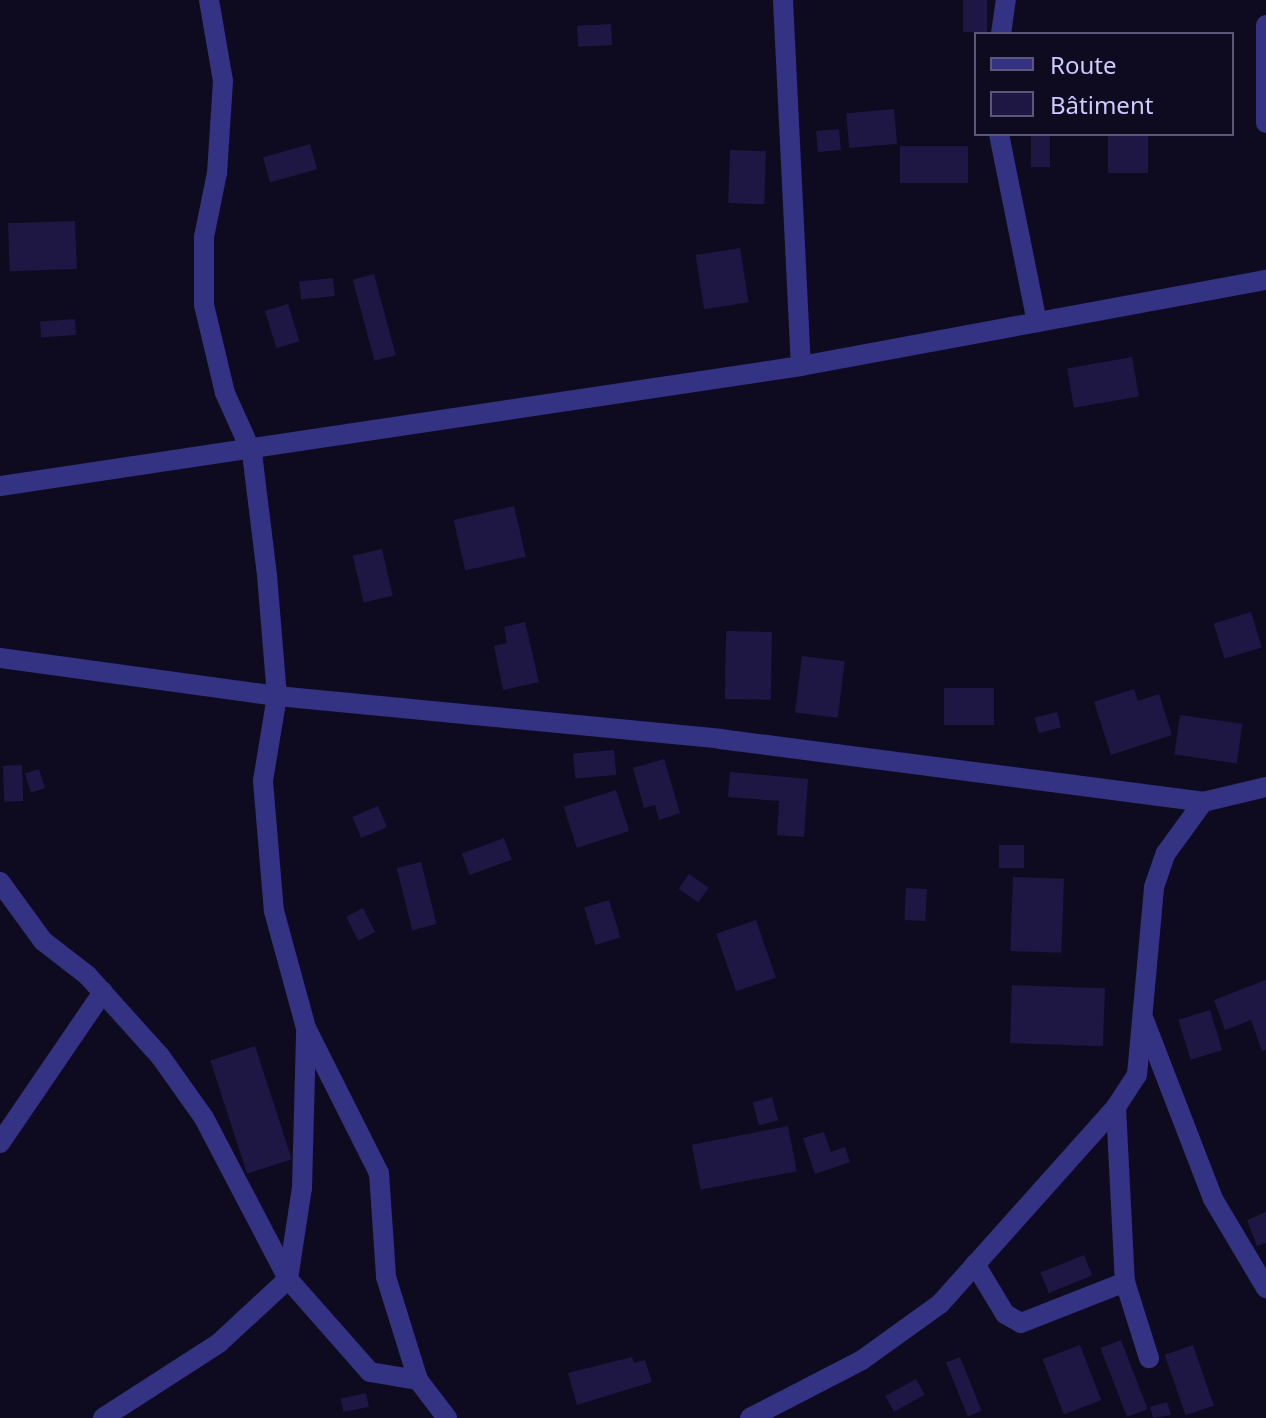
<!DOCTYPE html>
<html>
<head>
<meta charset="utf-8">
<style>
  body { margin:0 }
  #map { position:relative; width:1266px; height:1418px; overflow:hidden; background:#0e0b20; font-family:"Noto Sans",sans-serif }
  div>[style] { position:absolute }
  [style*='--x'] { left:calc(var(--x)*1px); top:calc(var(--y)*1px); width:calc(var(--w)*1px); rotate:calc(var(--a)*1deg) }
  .building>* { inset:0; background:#1e1643; transform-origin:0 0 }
  .street>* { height:20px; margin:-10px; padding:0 10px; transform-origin:10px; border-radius:10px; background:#343283 }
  span { translate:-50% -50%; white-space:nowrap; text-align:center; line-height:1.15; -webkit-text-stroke:7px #0e0b20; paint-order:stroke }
  .legend { position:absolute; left:974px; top:32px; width:260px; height:104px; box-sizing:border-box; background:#0e0b20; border:2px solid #5b5779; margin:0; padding:10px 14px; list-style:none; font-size:24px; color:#cfcaff }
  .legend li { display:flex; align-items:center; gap:16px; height:40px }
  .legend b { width:40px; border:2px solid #5b5779 }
</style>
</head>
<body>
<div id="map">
  <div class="building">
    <i style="left:963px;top:0;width:24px;height:32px"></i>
    <i style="left:611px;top:24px;width:21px;height:34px;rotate:87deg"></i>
    <i style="left:894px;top:109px;width:35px;height:48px;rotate:85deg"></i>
    <i style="left:839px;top:129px;width:21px;height:23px;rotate:85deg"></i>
    <i style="left:1031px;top:134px;width:19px;height:33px"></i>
    <i style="left:1108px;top:134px;width:40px;height:39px"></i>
    <i style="left:310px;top:144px;width:26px;height:49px;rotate:74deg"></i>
    <i style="left:968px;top:146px;width:37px;height:68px;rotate:90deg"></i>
    <i style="left:730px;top:150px;width:36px;height:53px;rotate:2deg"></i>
    <i style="left:75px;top:221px;width:48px;height:67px;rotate:88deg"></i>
    <i style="left:740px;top:248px;width:55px;height:45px;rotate:81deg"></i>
    <i style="left:374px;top:274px;width:84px;height:22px;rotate:75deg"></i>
    <i style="left:333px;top:278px;width:18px;height:34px;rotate:84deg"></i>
    <i style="left:288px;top:304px;width:39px;height:24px;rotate:73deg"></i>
    <i style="left:75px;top:319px;width:16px;height:35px;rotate:86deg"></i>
    <i style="left:1132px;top:357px;width:40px;height:66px;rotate:80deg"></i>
    <i style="left:514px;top:506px;width:52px;height:62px;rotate:77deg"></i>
    <i style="left:382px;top:549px;width:48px;height:30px;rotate:77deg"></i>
    <i style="left:1251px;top:612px;width:37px;height:39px;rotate:73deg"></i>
    <i style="clip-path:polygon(525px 622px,539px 682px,503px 690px,494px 646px,507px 643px,504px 627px)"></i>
    <i style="left:726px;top:631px;width:46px;height:68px;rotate:1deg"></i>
    <i style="left:802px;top:656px;width:43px;height:57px;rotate:7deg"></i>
    <i style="left:944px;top:688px;width:50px;height:37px"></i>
    <i style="clip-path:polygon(1134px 689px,1138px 701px,1159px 694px,1172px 735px,1111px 755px,1094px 702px)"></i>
    <i style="left:1057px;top:712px;width:16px;height:23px;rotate:76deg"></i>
    <i style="left:1180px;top:715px;width:63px;height:40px;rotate:8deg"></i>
    <i style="left:614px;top:750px;width:25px;height:41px;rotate:85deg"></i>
    <i style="clip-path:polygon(664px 759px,680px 813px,659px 820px,655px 805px,644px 808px,633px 768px)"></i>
    <i style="left:22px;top:765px;width:36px;height:19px;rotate:88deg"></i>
    <i style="left:39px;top:769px;width:20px;height:15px;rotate:72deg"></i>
    <i style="clip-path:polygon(730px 772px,808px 779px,804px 837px,777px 835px,779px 801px,728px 797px)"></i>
    <i style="left:616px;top:790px;width:43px;height:55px;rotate:72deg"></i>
    <i style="left:378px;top:806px;width:23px;height:28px;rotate:67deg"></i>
    <i style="left:504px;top:838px;width:23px;height:45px;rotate:70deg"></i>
    <i style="left:999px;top:845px;width:25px;height:23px"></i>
    <i style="left:421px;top:862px;width:64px;height:25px;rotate:76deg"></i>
    <i style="left:689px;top:874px;width:24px;height:18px;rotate:35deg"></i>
    <i style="left:1013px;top:877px;width:51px;height:74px;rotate:2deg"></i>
    <i style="left:906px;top:888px;width:21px;height:32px;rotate:3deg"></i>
    <i style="left:609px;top:900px;width:39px;height:26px;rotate:73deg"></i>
    <i style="left:363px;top:908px;width:27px;height:19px;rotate:63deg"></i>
    <i style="left:756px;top:920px;width:61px;height:42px;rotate:71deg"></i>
    <i style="clip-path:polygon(1266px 980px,1266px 1050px,1262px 1051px,1251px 1020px,1225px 1030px,1214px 1000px)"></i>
    <i style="left:1012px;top:985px;width:93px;height:58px;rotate:2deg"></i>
    <i style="left:1210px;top:1010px;width:42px;height:33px;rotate:73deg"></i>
    <i style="left:255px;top:1046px;width:119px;height:47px;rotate:72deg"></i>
    <i style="left:772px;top:1097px;width:24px;height:20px;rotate:75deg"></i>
    <i style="left:788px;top:1126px;width:46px;height:98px;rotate:79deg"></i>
    <i style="clip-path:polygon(824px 1132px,831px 1152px,845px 1147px,850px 1162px,815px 1174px,803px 1138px)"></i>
    <i style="clip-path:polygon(1266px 1212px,1266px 1243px,1257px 1246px,1247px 1220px)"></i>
    <i style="left:1084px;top:1255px;width:22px;height:47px;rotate:68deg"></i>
    <i style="left:1121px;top:1340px;width:74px;height:22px;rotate:69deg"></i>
    <i style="left:1080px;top:1345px;width:59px;height:40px;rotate:69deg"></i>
    <i style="left:1193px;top:1345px;width:64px;height:30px;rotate:71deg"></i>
    <i style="clip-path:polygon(632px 1357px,634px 1363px,645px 1360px,652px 1382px,577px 1405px,568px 1373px)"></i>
    <i style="left:960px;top:1357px;width:58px;height:15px;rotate:68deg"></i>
    <i style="left:916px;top:1379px;width:18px;height:35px;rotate:61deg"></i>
    <i style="left:366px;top:1393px;width:14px;height:26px;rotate:78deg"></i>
    <i style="clip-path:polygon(1167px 1402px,1171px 1415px,1153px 1418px,1150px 1407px)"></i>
  </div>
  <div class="street">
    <i style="--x:209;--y:0;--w:82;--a:80.2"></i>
    <i style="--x:223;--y:81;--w:92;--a:93.7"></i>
    <i style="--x:217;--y:173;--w:65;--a:101.5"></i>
    <i style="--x:204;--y:237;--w:68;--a:90"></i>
    <i style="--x:204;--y:305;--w:90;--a:76.6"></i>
    <i style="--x:225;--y:393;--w:66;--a:65.8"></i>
    <i style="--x:252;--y:453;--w:123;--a:83"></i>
    <i style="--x:267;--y:575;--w:121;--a:85.3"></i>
    <i style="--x:277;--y:696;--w:86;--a:99.4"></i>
    <i style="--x:263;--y:781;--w:130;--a:85.2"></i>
    <i style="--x:274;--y:911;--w:121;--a:74.7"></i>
    <i style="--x:306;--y:1028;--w:162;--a:63.3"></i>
    <i style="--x:379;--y:1173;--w:104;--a:86.1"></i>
    <i style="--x:386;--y:1277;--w:108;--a:72.7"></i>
    <i style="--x:418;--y:1380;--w:48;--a:52.7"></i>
    <i style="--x:783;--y:0;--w:366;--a:87.2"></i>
    <i style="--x:1266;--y:25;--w:98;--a:90"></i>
    <i style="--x:1001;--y:34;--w:34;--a:-82"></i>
    <i style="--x:999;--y:134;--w:192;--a:78.6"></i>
    <i style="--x:0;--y:486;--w:810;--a:-8.52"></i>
    <i style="--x:801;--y:366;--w:473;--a:-10.5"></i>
    <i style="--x:0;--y:658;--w:280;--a:7.8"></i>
    <i style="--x:277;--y:696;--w:445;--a:5.5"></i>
    <i style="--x:720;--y:739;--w:487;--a:7.4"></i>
    <i style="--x:1203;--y:802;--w:65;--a:-13.4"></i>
    <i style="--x:0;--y:882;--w:73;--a:53.9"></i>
    <i style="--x:43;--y:941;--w:56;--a:37.7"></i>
    <i style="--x:87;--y:975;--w:109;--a:48"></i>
    <i style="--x:160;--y:1056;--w:76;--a:54.6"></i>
    <i style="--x:204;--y:1118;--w:182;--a:62.4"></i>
    <i style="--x:288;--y:1279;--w:124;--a:48.6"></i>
    <i style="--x:370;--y:1372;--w:49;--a:9.5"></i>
    <i style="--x:1144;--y:1020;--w:192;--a:68.9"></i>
    <i style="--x:1213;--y:1199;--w:104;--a:59.2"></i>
    <i style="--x:1116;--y:1107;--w:175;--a:87.1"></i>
    <i style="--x:1125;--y:1282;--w:80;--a:72.5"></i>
    <i style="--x:0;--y:1143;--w:183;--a:-55.7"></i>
    <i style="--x:975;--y:1264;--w:58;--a:59"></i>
    <i style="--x:1005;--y:1314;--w:18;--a:29"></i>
    <i style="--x:1021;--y:1323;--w:112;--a:-21.5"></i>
    <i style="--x:103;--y:1418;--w:138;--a:-32.9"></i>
    <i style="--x:219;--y:1343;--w:94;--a:-42.8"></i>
    <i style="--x:288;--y:1279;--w:92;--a:-81.3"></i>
    <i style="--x:302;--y:1188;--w:155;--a:-88.5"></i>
    <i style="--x:750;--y:1418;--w:126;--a:-27.4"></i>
    <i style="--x:862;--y:1360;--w:96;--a:-35.7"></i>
    <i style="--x:940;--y:1304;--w:264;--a:-48.2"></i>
    <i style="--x:1116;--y:1107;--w:38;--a:-57"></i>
    <i style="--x:1137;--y:1075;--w:189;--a:-84.8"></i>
    <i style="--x:1154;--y:887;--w:36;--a:-71"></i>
    <i style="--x:1166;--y:853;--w:63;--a:-54"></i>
  </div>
  <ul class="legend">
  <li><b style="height:10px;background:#343283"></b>Route</li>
  <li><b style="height:22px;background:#1e1643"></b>Bâtiment</li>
  </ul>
</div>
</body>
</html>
